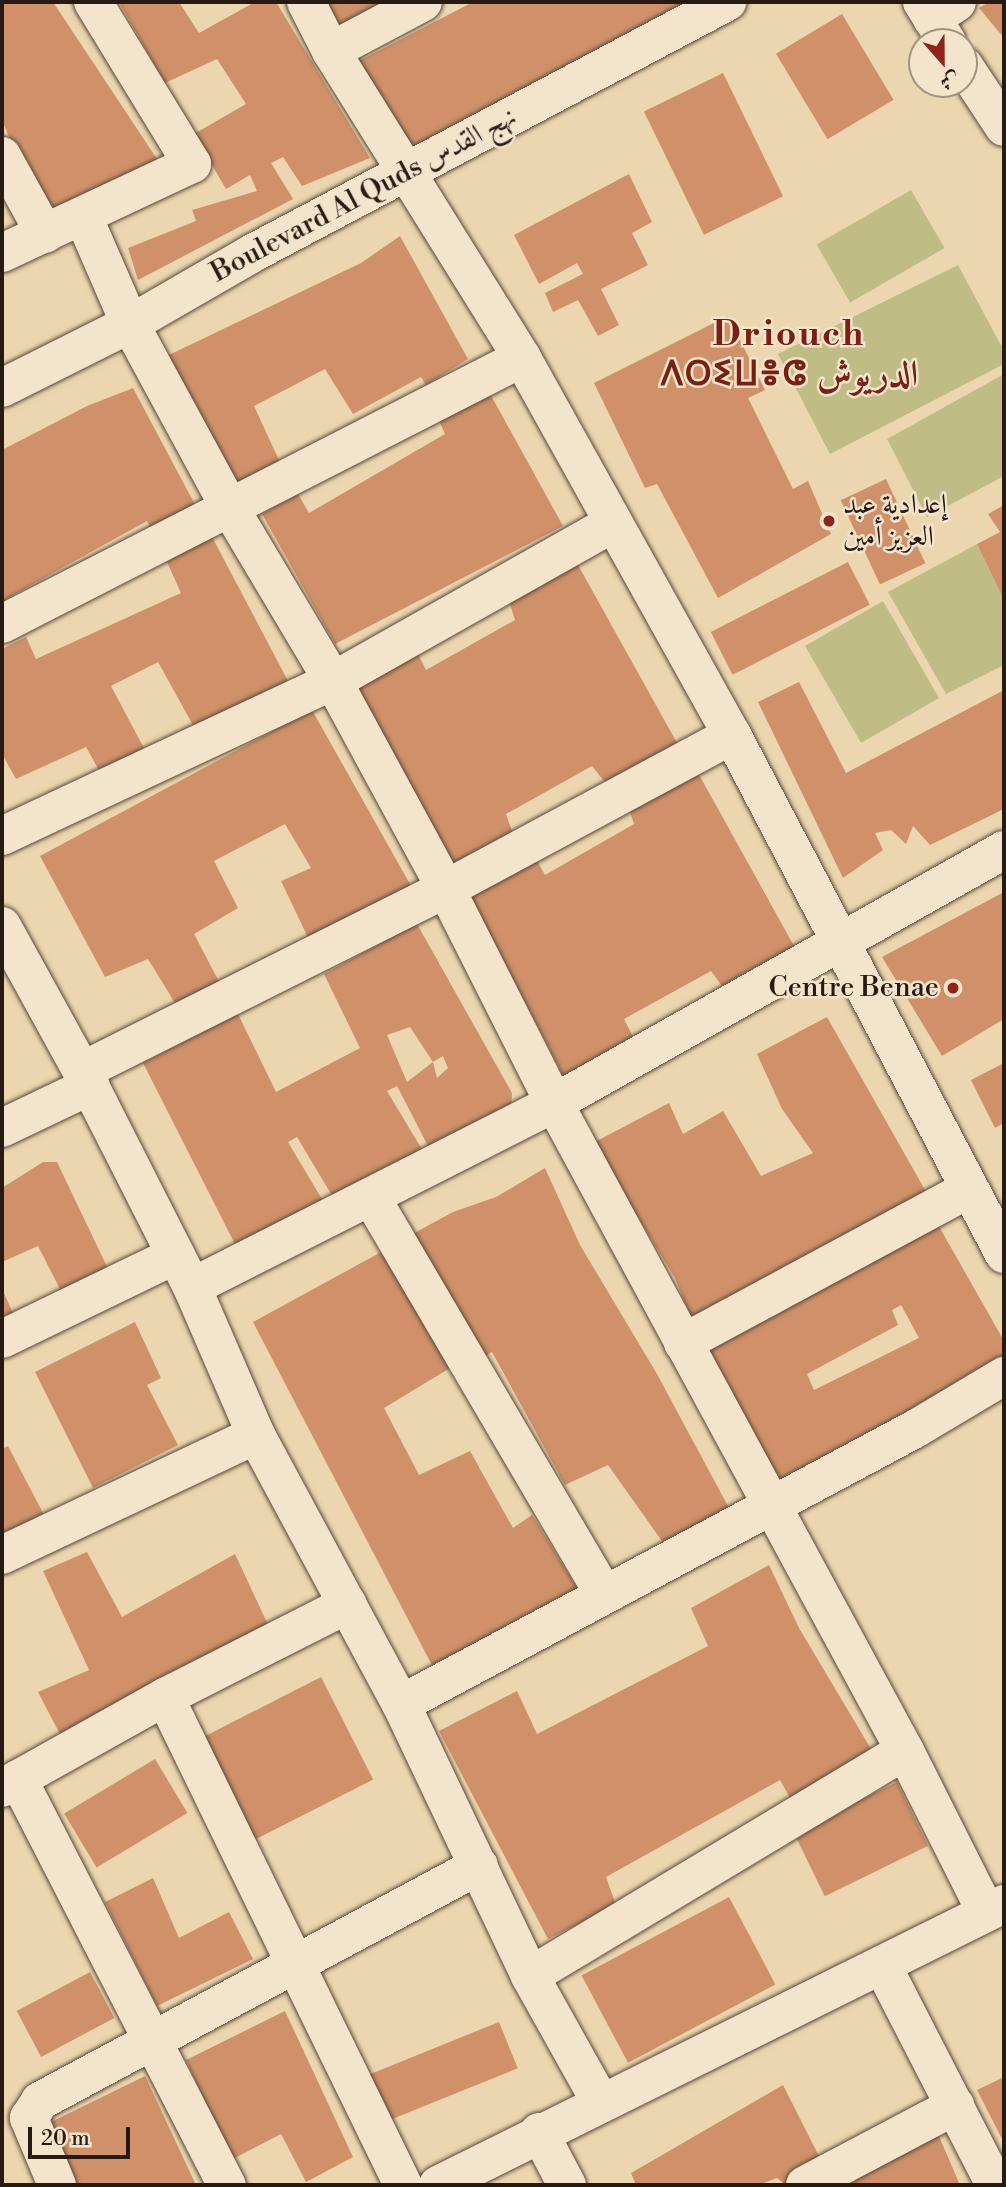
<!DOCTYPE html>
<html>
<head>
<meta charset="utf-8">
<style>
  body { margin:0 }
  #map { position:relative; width:1006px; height:2187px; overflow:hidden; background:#ecd6af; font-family:"Libre Bodoni",Amiri,"Noto Sans Tifinagh",serif }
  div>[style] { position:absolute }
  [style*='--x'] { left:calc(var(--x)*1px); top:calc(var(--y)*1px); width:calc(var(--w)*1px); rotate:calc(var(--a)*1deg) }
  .green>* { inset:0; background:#bfbc86; transform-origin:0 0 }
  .building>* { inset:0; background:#d0916a; transform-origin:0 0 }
  .roads { filter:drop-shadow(0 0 2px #59483a) drop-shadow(0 0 2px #59483a) }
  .minor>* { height:38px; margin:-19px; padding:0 19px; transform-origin:19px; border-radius:19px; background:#f3e4cb }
  .tertiary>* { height:38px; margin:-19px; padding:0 19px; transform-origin:19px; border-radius:19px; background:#f3e4cb }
  .dots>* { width:19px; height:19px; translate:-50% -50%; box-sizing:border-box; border:4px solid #f3e4cb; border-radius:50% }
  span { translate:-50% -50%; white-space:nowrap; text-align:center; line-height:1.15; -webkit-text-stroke:5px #f3e4cb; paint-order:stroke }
  .street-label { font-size:28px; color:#281913 }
  .poi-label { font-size:28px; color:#281913 }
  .left { translate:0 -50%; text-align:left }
  .right { translate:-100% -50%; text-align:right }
  .district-label { font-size:35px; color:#7a1f14; font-weight:700; letter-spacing:2px }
  .frame { position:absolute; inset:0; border:4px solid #281913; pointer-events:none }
  .north { position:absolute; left:908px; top:28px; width:70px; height:70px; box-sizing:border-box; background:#f3e4cb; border:2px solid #a29381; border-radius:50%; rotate:159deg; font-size:19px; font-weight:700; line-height:28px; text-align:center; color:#281913 }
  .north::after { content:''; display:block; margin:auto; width:24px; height:32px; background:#8f2418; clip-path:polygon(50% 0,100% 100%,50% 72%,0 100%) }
  .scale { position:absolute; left:28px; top:2127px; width:102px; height:32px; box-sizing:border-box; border:4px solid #281913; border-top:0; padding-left:9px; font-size:21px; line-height:24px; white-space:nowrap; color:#281913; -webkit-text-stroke:5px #f3e4cb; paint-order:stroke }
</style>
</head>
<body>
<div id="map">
  <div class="green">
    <i style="left:911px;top:190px;width:67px;height:109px;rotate:60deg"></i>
    <i style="clip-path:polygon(958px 265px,1004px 351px,1004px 364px,830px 454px,778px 354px)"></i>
    <i style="clip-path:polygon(1004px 374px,1004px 476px,927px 517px,887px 439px)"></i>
    <i style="clip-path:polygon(977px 544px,1004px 600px,1004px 665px,946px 694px,888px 592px)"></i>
    <i style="left:883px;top:601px;width:112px;height:90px;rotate:60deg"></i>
  </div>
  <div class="building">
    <i style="clip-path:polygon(2px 2px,53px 2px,163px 168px,49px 224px,2px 121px)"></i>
    <i style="clip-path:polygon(119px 2px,179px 2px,199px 33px,255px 2px,276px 2px,370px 158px,302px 186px,283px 157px,271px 163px,293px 199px,138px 280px,128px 248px,196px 221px,192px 210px,257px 191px,250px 175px,226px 189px,194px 134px,246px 104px,217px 59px,165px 83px)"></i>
    <i style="clip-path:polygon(321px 2px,399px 2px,337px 32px)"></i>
    <i style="clip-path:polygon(473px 2px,694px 2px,410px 158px,357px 62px)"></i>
    <i style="clip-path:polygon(989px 2px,1004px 2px,1004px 38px,979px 8px)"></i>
    <i style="left:842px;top:14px;width:100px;height:77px;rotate:59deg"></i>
    <i style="left:723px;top:73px;width:137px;height:88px;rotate:64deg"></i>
    <i style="clip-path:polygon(629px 174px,652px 222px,632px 233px,648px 265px,601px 289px,619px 325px,598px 336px,578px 300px,553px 312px,545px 293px,583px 274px,577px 263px,539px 284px,514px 235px)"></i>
    <i style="clip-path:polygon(400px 236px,468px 359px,426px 385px,421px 377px,353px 414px,325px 369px,254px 406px,284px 471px,239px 495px,169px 355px,361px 263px)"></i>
    <i style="clip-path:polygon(728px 316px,765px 390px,748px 398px,793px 489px,808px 481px,831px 534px,718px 598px,657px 484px,645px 488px,594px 383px)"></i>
    <i style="clip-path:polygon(133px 388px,200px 514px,155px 537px,147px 521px,6px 599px,13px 610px,2px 615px,2px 450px,87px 406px)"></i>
    <i style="clip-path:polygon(488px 390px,563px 526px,335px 644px,262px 514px,298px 494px,309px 513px,445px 434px,437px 416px)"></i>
    <i style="left:886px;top:479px;width:93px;height:50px;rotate:65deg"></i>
    <i style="clip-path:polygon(1004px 505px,1004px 600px,977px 544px,1000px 532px,988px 514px)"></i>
    <i style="clip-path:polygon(210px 533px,288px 681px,194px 727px,158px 662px,111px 686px,146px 752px,100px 772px,86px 747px,16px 779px,2px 754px,2px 649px,26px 637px,36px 659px,181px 593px,167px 562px)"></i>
    <i style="left:848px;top:562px;width:48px;height:154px;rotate:63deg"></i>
    <i style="clip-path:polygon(578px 565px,681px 750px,612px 791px,592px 766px,506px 814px,515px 840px,453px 870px,351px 689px,417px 652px,426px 670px,515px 620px,509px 601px)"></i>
    <i style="clip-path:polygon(799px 682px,846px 773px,1004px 690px,1004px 809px,930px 845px,913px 826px,906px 844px,891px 830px,875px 833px,883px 850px,843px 878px,758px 702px)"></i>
    <i style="clip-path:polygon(312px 710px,415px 893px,312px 946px,281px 881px,311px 868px,285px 824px,214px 861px,238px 908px,194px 934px,225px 993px,183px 1016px,148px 959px,105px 977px,40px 856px)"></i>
    <i style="clip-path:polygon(697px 771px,799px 955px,730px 997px,711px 971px,624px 1019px,636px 1043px,565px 1079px,469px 894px,535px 857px,545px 875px,634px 824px,628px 806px)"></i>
    <i style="clip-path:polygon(1004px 892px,1004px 1019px,942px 1056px,882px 957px)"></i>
    <i style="clip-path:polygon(evenodd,417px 924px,512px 1093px,511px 1111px,429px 1148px,397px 1086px,387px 1091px,426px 1156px,337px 1204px,297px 1137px,288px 1142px,326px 1206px,239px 1252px,143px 1063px,238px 1014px,276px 1092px,360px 1048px,324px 974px,417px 924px,410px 1027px,433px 1062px,407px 1082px,387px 1035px,410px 1027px,417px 924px,443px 1056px,448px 1068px,437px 1078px,433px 1062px,443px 1056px)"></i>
    <i style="clip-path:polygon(827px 1017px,929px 1197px,694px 1325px,675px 1278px,593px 1143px,669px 1103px,683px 1134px,723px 1111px,761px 1176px,813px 1153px,782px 1109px,757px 1054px)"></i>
    <i style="clip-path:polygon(1004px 1063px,1004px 1123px,995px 1128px,971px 1080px)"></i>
    <i style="clip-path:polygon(43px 1162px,57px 1162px,111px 1275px,64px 1297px,38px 1246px,2px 1262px,2px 1188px)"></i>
    <i style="clip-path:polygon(545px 1168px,580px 1245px,657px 1374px,729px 1508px,664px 1544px,608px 1465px,565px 1485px,492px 1352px,473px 1363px,407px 1237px,453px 1212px,496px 1197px)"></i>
    <i style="clip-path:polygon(evenodd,936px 1221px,1004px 1341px,1004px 1368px,780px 1491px,704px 1346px,936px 1221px,901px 1305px,919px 1338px,814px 1390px,807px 1374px,898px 1325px,892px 1310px,901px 1305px)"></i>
    <i style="clip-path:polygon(394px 1245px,460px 1362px,384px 1408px,419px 1475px,470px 1451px,513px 1528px,532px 1515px,577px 1588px,436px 1673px,253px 1322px)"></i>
    <i style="clip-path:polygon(2px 1289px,18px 1324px,2px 1332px)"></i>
    <i style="clip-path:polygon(135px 1322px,161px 1378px,147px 1385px,178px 1445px,93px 1488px,35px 1372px)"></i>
    <i style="clip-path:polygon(8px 1446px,44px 1515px,2px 1534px,2px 1449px)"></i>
    <i style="clip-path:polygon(87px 1552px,122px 1617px,235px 1554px,271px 1631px,62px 1738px,38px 1692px,89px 1670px,43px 1571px)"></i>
    <i style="clip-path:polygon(769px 1565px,799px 1628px,877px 1759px,795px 1807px,780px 1780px,606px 1877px,616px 1905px,548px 1939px,439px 1731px,517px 1691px,537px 1734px,708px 1646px,691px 1608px)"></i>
    <i style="left:321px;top:1677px;width:115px;height:133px;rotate:63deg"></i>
    <i style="left:155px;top:1759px;width:63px;height:106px;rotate:59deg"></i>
    <i style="left:897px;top:1782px;width:71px;height:115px;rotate:64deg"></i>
    <i style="clip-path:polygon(153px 1878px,179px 1938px,229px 1912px,253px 1959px,157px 2006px,105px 1902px)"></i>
    <i style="left:729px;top:1897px;width:99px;height:167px;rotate:62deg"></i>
    <i style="left:90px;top:1972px;width:52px;height:83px;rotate:62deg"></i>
    <i style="clip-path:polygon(285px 2011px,353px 2157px,306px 2182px,281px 2134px,231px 2160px,186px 2060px)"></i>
    <i style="left:499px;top:2022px;width:50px;height:142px;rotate:68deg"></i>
    <i style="clip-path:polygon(145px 2076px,196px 2185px,78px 2185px,47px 2124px)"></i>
    <i style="clip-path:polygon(1004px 2077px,1004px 2143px,977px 2090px)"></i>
    <i style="clip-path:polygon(783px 2085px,824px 2166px,786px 2185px,777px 2178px,758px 2185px,636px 2185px,631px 2173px)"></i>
    <i style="clip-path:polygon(938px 2134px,960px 2185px,844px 2185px)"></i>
  </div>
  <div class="roads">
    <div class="minor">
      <i style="--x:306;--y:2;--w:55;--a:63"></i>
      <i style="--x:331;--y:51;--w:362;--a:58.1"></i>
      <i style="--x:522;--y:358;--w:432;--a:60.9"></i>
      <i style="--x:732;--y:735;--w:586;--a:62.34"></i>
      <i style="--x:932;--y:19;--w:30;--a:-34"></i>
      <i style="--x:331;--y:51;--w:104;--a:-28"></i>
      <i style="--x:2;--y:156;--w:89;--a:61.1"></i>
      <i style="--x:83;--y:216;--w:118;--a:66.5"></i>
      <i style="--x:130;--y:324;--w:212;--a:61.5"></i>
      <i style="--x:231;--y:510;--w:199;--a:59.2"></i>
      <i style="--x:333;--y:681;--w:237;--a:61.5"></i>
      <i style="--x:446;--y:889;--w:240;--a:63.2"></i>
      <i style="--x:554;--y:1103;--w:737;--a:61.56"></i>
      <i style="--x:905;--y:1751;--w:180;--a:63.3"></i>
      <i style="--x:2;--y:253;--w:210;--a:-25.1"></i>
      <i style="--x:192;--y:164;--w:190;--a:-121.4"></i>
      <i style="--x:2;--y:388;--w:143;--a:-26.6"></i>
      <i style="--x:130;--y:324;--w:140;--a:-30"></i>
      <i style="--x:251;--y:254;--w:539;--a:-27.9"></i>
      <i style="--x:2;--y:624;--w:584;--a:-27.09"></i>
      <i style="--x:2;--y:836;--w:365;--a:-25.1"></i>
      <i style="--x:333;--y:681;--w:320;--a:-29.4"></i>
      <i style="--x:2;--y:926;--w:183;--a:61.2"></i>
      <i style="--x:90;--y:1086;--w:225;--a:63.1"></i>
      <i style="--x:192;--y:1287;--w:161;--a:66.6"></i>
      <i style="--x:256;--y:1435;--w:306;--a:61.7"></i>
      <i style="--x:401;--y:1704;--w:301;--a:64.6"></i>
      <i style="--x:530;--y:1976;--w:143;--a:60.8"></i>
      <i style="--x:82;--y:1071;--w:407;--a:-26.6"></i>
      <i style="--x:446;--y:889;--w:325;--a:-28.3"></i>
      <i style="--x:2;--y:1128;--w:98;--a:-25.5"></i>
      <i style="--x:371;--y:1197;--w:459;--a:59.6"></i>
      <i style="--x:192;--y:1287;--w:406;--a:-26.9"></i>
      <i style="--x:554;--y:1103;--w:516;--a:-29.35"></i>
      <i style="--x:2;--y:1339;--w:193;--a:-25.8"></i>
      <i style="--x:683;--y:1343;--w:323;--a:-28.3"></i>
      <i style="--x:2;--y:1555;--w:281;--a:-25.3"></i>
      <i style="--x:165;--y:1697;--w:543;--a:64"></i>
      <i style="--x:401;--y:1704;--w:583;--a:-28.15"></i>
      <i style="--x:915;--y:1429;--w:104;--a:-30.8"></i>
      <i style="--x:18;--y:1779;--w:457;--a:62.8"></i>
      <i style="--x:2;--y:1788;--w:187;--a:-29.2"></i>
      <i style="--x:165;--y:1697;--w:205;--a:-26.9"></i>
      <i style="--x:882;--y:1965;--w:247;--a:62.8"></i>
      <i style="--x:530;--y:1976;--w:437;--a:-31"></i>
      <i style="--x:539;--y:2132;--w:60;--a:62.2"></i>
      <i style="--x:57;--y:2185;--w:73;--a:-112.7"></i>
      <i style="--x:29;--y:2118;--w:20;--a:-57"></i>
      <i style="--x:40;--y:2101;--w:498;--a:-28.2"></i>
      <i style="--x:805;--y:2185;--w:170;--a:-27.8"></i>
    </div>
    <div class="tertiary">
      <i style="--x:922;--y:2;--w:47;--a:58"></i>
      <i style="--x:964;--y:66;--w:73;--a:56.7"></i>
      <i style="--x:438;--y:2185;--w:632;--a:-26.4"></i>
    </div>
  </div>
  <div class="dots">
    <i style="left:829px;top:521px;background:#8f2418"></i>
    <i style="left:953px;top:988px;background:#8f2418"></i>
  </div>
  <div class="street-label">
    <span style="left:364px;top:195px;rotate:-28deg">Boulevard Al Quds نهج القدس</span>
  </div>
  <div class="poi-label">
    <span class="left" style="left:843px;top:521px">إعدادية عبد<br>العزيز أمين</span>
    <span class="right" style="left:939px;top:988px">Centre Benae</span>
  </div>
  <div class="district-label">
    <span style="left:789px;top:355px">Driouch<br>ⴷⵔⵉⵡⴻⵛ الدريوش</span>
  </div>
  <div class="frame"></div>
  <div class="north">ش</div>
  <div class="scale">20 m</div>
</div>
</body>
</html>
